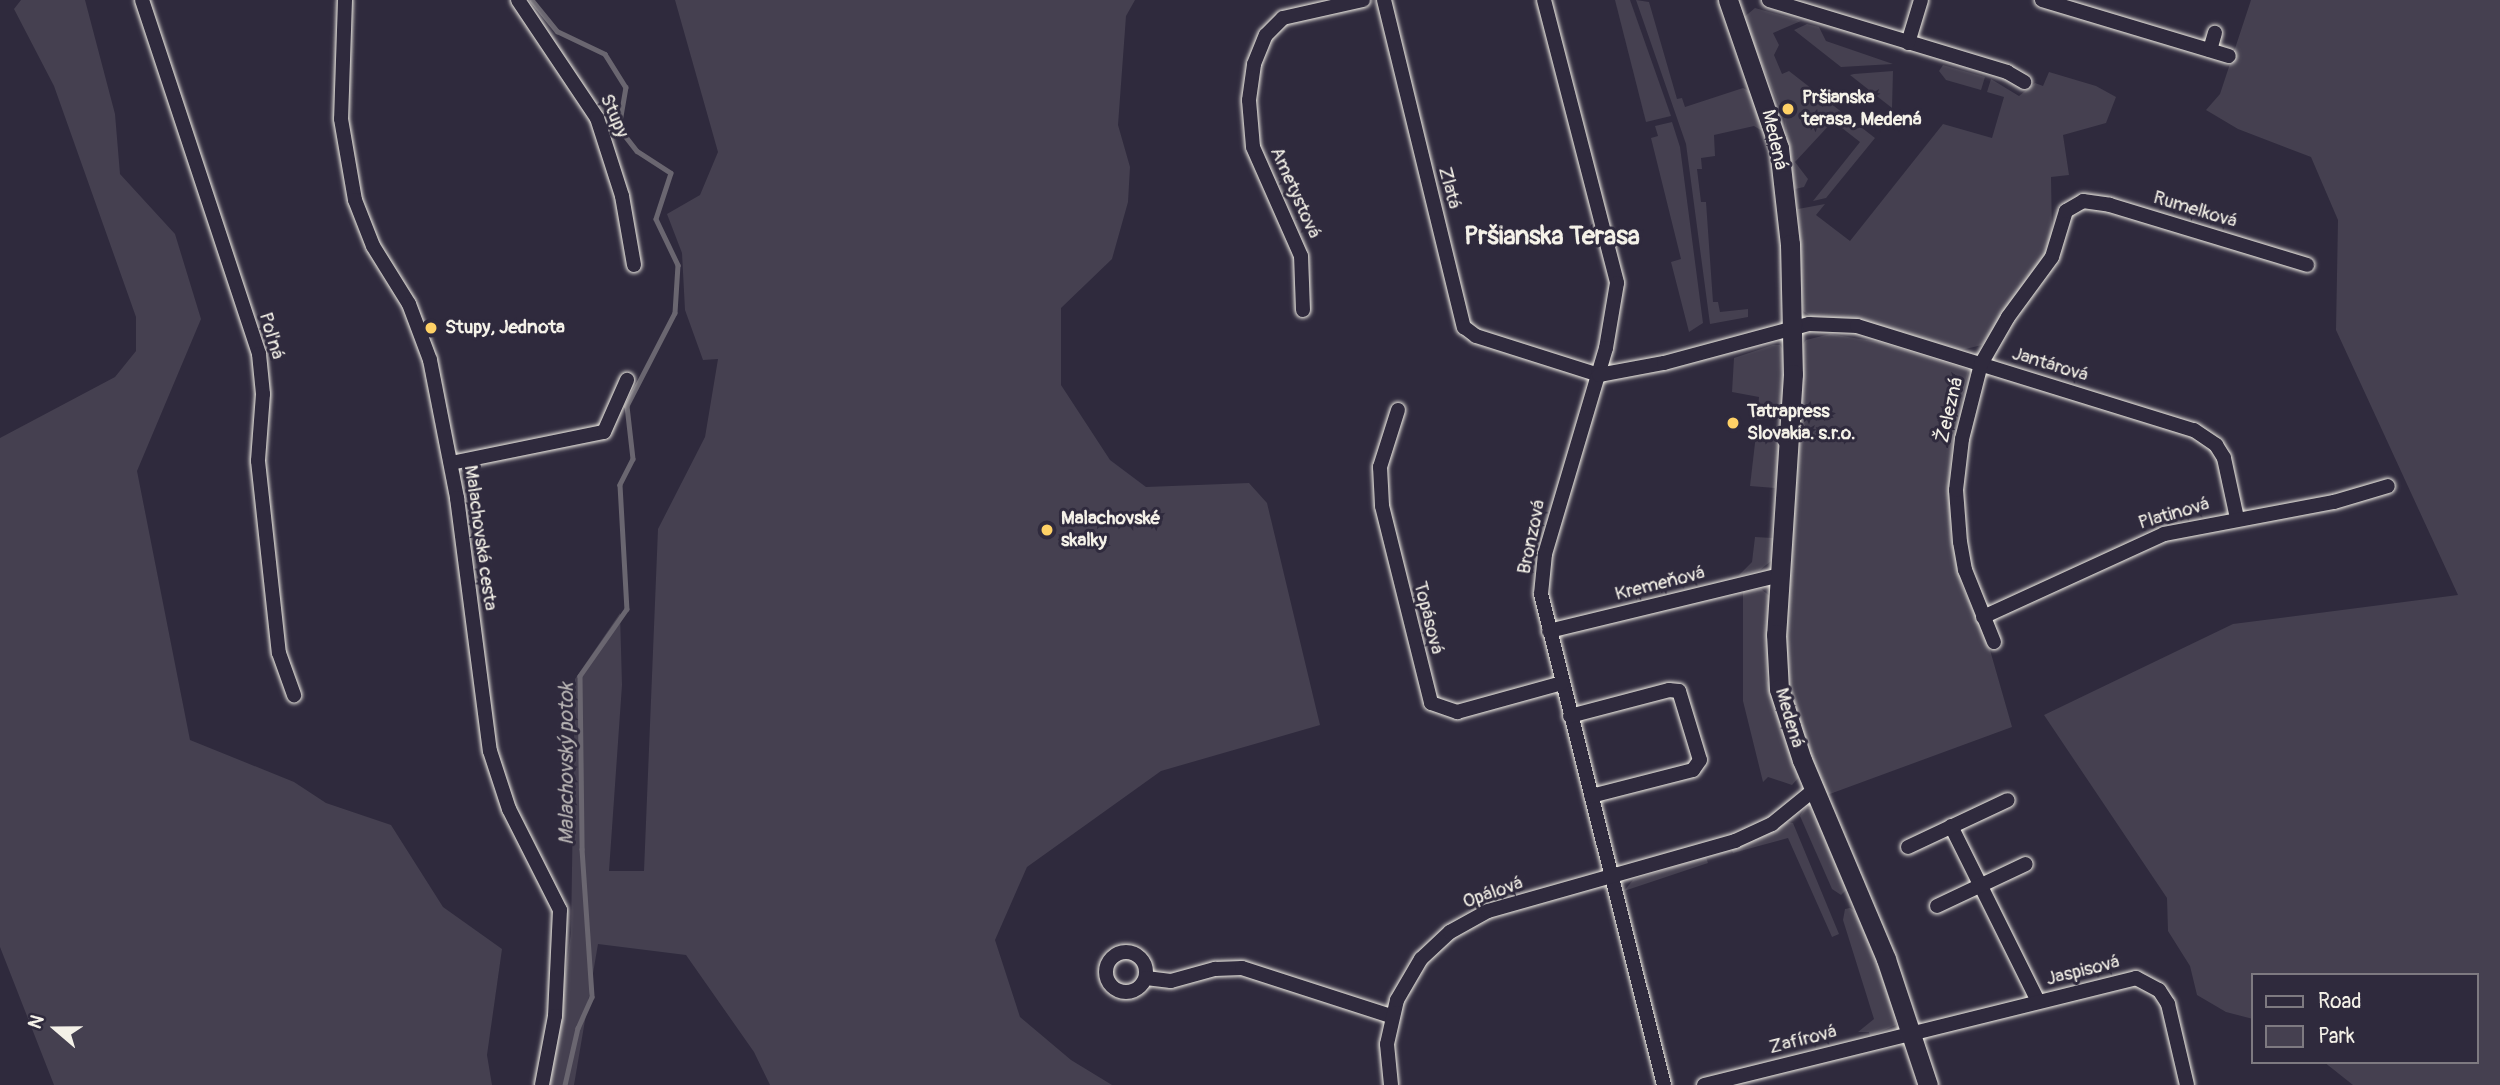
<!DOCTYPE html>
<html>
<head>
<meta charset="utf-8">
<style>
  body { margin:0 }
  #map { position:relative; width:2500px; height:1085px; overflow:hidden; background:#2f2a3d; font-family:Pangolin,sans-serif }
  div>[style] { position:absolute }
  [style*='--x'] { left:calc(var(--x)*1px); top:calc(var(--y)*1px); width:calc(var(--w)*1px); rotate:calc(var(--a)*1deg) }
  .green>* { inset:0; background:#454050 }
  .stream>* { height:4.5px; margin:-2.25px; padding:0 2.25px; transform-origin:2.25px; border-radius:2.25px; background:#6a6670 }
  .roads { filter:drop-shadow(0 0 2px #f4f1e8) drop-shadow(0 0 2px #f4f1e8) }
  .street>* { height:14px; margin:-7px; padding:0 7px; transform-origin:7px; border-radius:7px; background:#2f2a3d }
  .street>.ring { margin:-7px; padding:0; box-sizing:content-box; background:none; border:14px solid #2f2a3d; border-radius:50% }
  .secondary>* { height:19px; margin:-9.5px; padding:0 9.5px; transform-origin:9.5px; border-radius:9.5px; background:#2f2a3d }
  .dots>* { width:19px; height:19px; translate:-50% -50%; box-sizing:border-box; border:4px solid #2f2a3d; border-radius:50% }
  span { translate:-50% -50%; white-space:nowrap; text-align:center; line-height:1.15; -webkit-text-stroke:6px #2f2a3d; paint-order:stroke }
  .poi-label { font-size:19px; color:#f4f1e8; font-weight:700 }
  .left { translate:0 -50%; text-align:left }
  .street-label { font-size:19px; color:#f4f1e8 }
  .water-label { font-size:21px; color:#b6b2b2; font-style:italic }
  .district-label { font-size:26px; color:#f4f1e8; font-weight:700 }
  .legend { position:absolute; left:2251px; top:973px; width:228px; height:91px; box-sizing:border-box; background:#2f2a3d; border:2px solid #7e7a81; margin:0; padding:9px 12px; list-style:none; font-size:21px; color:#f4f1e8 }
  .legend li { display:flex; align-items:center; gap:14px; height:35px }
  .legend b { width:35px; border:2px solid #7e7a81 }
  .north { position:absolute; left:21px; top:994px; width:70px; height:70px; -webkit-text-stroke:5px #2f2a3d; paint-order:stroke; rotate:290deg; font-size:19px; font-weight:700; line-height:28px; text-align:center; color:#f4f1e8 }
  .north::after { content:''; display:block; margin:auto; width:24px; height:32px; background:#f4f1e8; clip-path:polygon(50% 0,100% 100%,50% 72%,0 100%) }
</style>
</head>
<body>
<div id="map">
  <div class="green">
    <i style="clip-path:polygon(21px 0,85px 0,115px 114px,120px 174px,175px 234px,201px 319px,137px 471px,190px 740px,294px 782px,326px 803px,391px 825px,443px 907px,502px 949px,487px 1055px,492px 1085px,54px 1085px,0 947px,0 438px,115px 377px,136px 351px,136px 317px,54px 86px,14px 9px)"></i>
    <i style="clip-path:polygon(675px 0,1135px 0,1126px 16px,1118px 125px,1130px 167px,1128px 202px,1112px 259px,1061px 308px,1061px 385px,1110px 460px,1146px 487px,1249px 483px,1267px 503px,1320px 725px,1161px 771px,1027px 867px,995px 940px,1020px 1017px,1071px 1060px,1112px 1085px,770px 1085px,754px 1052px,686px 955px,598px 944px,574px 1085px,550px 1085px,571px 933px,575px 679px,620px 613px,622px 685px,609px 871px,644px 871px,658px 529px,705px 437px,718px 359px,703px 360px,685px 310px,682px 253px,667px 214px,700px 195px,718px 152px)"></i>
    <i style="clip-path:polygon(1615px 0,1630px 0,1671px 116px,1646px 122px)"></i>
    <i style="clip-path:polygon(1636px 0,1649px 2px,1677px 99px,1682px 98px,1685px 107px,1743px 88px,1753px 93px,1764px 132px,1754px 126px,1714px 135px,1715px 156px,1701px 158px,1702px 169px,1697px 169px,1701px 202px,1706px 202px,1713px 302px,1718px 302px,1720px 312px,1748px 309px,1748px 317px,1710px 324px,1686px 144px)"></i>
    <i style="clip-path:polygon(2251px 0,2500px 0,2500px 1085px,2353px 1085px,2324px 1062px,2477px 1062px,2477px 975px,2253px 975px,2253px 1019px,2226px 1012px,2197px 995px,2190px 966px,2168px 931px,2167px 898px,2044px 715px,2233px 624px,2458px 595px,2336px 330px,2338px 220px,2311px 157px,2238px 129px,2206px 110px,2220px 94px)"></i>
    <i style="clip-path:polygon(1755px 8px,1801px 21px,1773px 33px,1779px 45px,1774px 55px,1782px 74px,1789px 71px,1875px 138px,1826px 198px,1813px 201px,1860px 142px,1833px 121px,1795px 162px,1808px 179px,1804px 187px,1795px 189px,1784px 118px,1743px 18px)"></i>
    <i style="clip-path:polygon(1807px 24px,1819px 27px,1826px 41px,1893px 64px,1841px 67px,1794px 30px)"></i>
    <i style="clip-path:polygon(1943px 65px,1985px 77px,1981px 90px,1946px 80px,1939px 71px)"></i>
    <i style="clip-path:polygon(1893px 71px,1892px 108px,1850px 75px,1854px 74px)"></i>
    <i style="clip-path:polygon(2049px 72px,2096px 86px,2116px 97px,2106px 123px,2063px 135px,2069px 175px,2051px 177px,2052px 236px,2043px 258px,1982px 345px,1961px 350px,1883px 326px,1812px 317px,1803px 311px,1798px 209px,1825px 204px,1816px 215px,1850px 241px,1943px 124px,1992px 138px,2004px 97px,1987px 92px,1991px 79px,2019px 96px,2035px 83px,2043px 86px)"></i>
    <i style="clip-path:polygon(1672px 122px,1680px 147px,1703px 323px,1689px 332px,1671px 262px,1681px 259px,1651px 138px,1658px 136px,1655px 126px)"></i>
    <i style="clip-path:polygon(1830px 334px,1879px 342px,1969px 370px,1954px 427px,1949px 480px,1951px 536px,1962px 586px,1988px 643px,2012px 727px,1827px 795px,1795px 717px,1782px 659px,1801px 347px,1806px 340px)"></i>
    <i style="clip-path:polygon(1773px 345px,1780px 345px,1785px 353px,1782px 417px,1757px 420px,1759px 397px,1732px 392px,1734px 358px)"></i>
    <i style="clip-path:polygon(1757px 426px,1774px 427px,1782px 436px,1775px 488px,1750px 486px)"></i>
    <i style="clip-path:polygon(1755px 537px,1773px 538px,1771px 561px,1760px 570px,1738px 576px,1752px 562px)"></i>
    <i style="clip-path:polygon(1761px 589px,1771px 597px,1767px 679px,1784px 737px,1801px 775px,1792px 785px,1768px 777px,1763px 782px,1743px 701px,1743px 592px)"></i>
    <i style="clip-path:polygon(1806px 807px,1817px 810px,1847px 889px,1841px 895px,1832px 889px,1800px 816px)"></i>
    <i style="clip-path:polygon(1787px 822px,1793px 823px,1839px 934px,1832px 937px,1788px 838px,1733px 853px,1731px 848px)"></i>
    <i style="clip-path:polygon(1706px 857px,1708px 863px,1624px 891px,1633px 880px)"></i>
    <i style="clip-path:polygon(1850px 908px,1860px 914px,1894px 1006px,1896px 1025px,1870px 1036px,1869px 1032px,1858px 1032px,1874px 1019px,1843px 920px,1845px 909px)"></i>
  </div>
  <div class="stream">
    <i style="--x:532;--y:0;--w:40;--a:51"></i>
    <i style="--x:557;--y:31;--w:53;--a:25.6"></i>
    <i style="--x:605;--y:54;--w:39;--a:58"></i>
    <i style="--x:626;--y:87;--w:42;--a:99.7"></i>
    <i style="--x:619;--y:128;--w:29;--a:52"></i>
    <i style="--x:637;--y:151;--w:40;--a:32.9"></i>
    <i style="--x:671;--y:173;--w:48;--a:108.1"></i>
    <i style="--x:656;--y:219;--w:51;--a:64.4"></i>
    <i style="--x:678;--y:265;--w:48;--a:93.6"></i>
    <i style="--x:675;--y:313;--w:105;--a:117.3"></i>
    <i style="--x:627;--y:406;--w:53;--a:83.5"></i>
    <i style="--x:633;--y:459;--w:29;--a:117"></i>
    <i style="--x:620;--y:485;--w:124;--a:86.8"></i>
    <i style="--x:627;--y:609;--w:82;--a:125"></i>
    <i style="--x:580;--y:676;--w:173;--a:89.3"></i>
    <i style="--x:582;--y:849;--w:148;--a:86.1"></i>
    <i style="--x:592;--y:997;--w:34;--a:114"></i>
    <i style="--x:578;--y:1028;--w:58;--a:102.8"></i>
  </div>
  <div class="roads">
    <div class="street">
      <i style="--x:142;--y:0;--w:373;--a:71.7"></i>
      <i style="--x:259;--y:354;--w:40;--a:84.3"></i>
      <i style="--x:263;--y:394;--w:67;--a:94.3"></i>
      <i style="--x:258;--y:461;--w:193;--a:83.8"></i>
      <i style="--x:279;--y:653;--w:45;--a:70.3"></i>
      <i style="--x:345;--y:0;--w:119;--a:91.9"></i>
      <i style="--x:341;--y:119;--w:82;--a:80.2"></i>
      <i style="--x:355;--y:200;--w:49;--a:68.6"></i>
      <i style="--x:373;--y:246;--w:68;--a:58.2"></i>
      <i style="--x:409;--y:304;--w:60;--a:69.4"></i>
      <i style="--x:430;--y:360;--w:141;--a:78.9"></i>
      <i style="--x:457;--y:498;--w:255;--a:82.6"></i>
      <i style="--x:490;--y:751;--w:61;--a:71.9"></i>
      <i style="--x:509;--y:809;--w:113;--a:63.2"></i>
      <i style="--x:560;--y:910;--w:106;--a:92.7"></i>
      <i style="--x:555;--y:1016;--w:70;--a:100.7"></i>
      <i style="--x:518;--y:0;--w:142;--a:56.2"></i>
      <i style="--x:597;--y:118;--w:82;--a:72.2"></i>
      <i style="--x:622;--y:196;--w:70;--a:80.1"></i>
      <i style="--x:1384;--y:0;--w:337;--a:76.3"></i>
      <i style="--x:1464;--y:327;--w:15;--a:37"></i>
      <i style="--x:1476;--y:336;--w:129;--a:17.6"></i>
      <i style="--x:1544;--y:0;--w:292;--a:75.5"></i>
      <i style="--x:1617;--y:283;--w:66;--a:99.6"></i>
      <i style="--x:1606;--y:348;--w:215;--a:106.5"></i>
      <i style="--x:1545;--y:554;--w:40;--a:95.7"></i>
      <i style="--x:1541;--y:594;--w:506;--a:75.94"></i>
      <i style="--x:1769;--y:0;--w:249;--a:16.8"></i>
      <i style="--x:2007;--y:72;--w:20;--a:30"></i>
      <i style="--x:2042;--y:0;--w:195;--a:16.7"></i>
      <i style="--x:1908;--y:43;--w:45;--a:-73.2"></i>
      <i style="--x:2210;--y:50;--w:18;--a:-74"></i>
      <i style="--x:1303;--y:310;--w:54;--a:-92.1"></i>
      <i style="--x:1301;--y:256;--w:119;--a:-113.8"></i>
      <i style="--x:1253;--y:147;--w:47;--a:-94.9"></i>
      <i style="--x:1249;--y:100;--w:36;--a:-82"></i>
      <i style="--x:1254;--y:64;--w:31;--a:-68"></i>
      <i style="--x:1266;--y:35;--w:24;--a:-45"></i>
      <i style="--x:1283;--y:18;--w:82;--a:-12.7"></i>
      <i style="--x:1599;--y:375;--w:66;--a:-10.5"></i>
      <i style="--x:1664;--y:363;--w:150;--a:-15.1"></i>
      <i style="--x:1809;--y:324;--w:48;--a:2.4"></i>
      <i style="--x:1857;--y:326;--w:353;--a:17.2"></i>
      <i style="--x:2194;--y:430;--w:27;--a:34"></i>
      <i style="--x:2216;--y:445;--w:15;--a:58"></i>
      <i style="--x:2224;--y:458;--w:61;--a:77.8"></i>
      <i style="--x:1398;--y:410;--w:60;--a:107.5"></i>
      <i style="--x:1380;--y:467;--w:39;--a:87"></i>
      <i style="--x:1382;--y:506;--w:203;--a:76"></i>
      <i style="--x:1431;--y:703;--w:28;--a:19"></i>
      <i style="--x:1457;--y:712;--w:109;--a:-15.4"></i>
      <i style="--x:451;--y:463;--w:156;--a:-11.5"></i>
      <i style="--x:604;--y:432;--w:57;--a:-66.1"></i>
      <i style="--x:1983;--y:617;--w:199;--a:-24.6"></i>
      <i style="--x:2164;--y:534;--w:173;--a:-10.7"></i>
      <i style="--x:2334;--y:502;--w:56;--a:-16.5"></i>
      <i style="--x:1549;--y:631;--w:239;--a:-13.6"></i>
      <i style="--x:1994;--y:642;--w:78;--a:-111.9"></i>
      <i style="--x:1965;--y:570;--w:28;--a:-100"></i>
      <i style="--x:1960;--y:542;--w:52;--a:-94.4"></i>
      <i style="--x:1956;--y:490;--w:51;--a:-83.3"></i>
      <i style="--x:1962;--y:439;--w:77;--a:-75.8"></i>
      <i style="--x:1981;--y:364;--w:54;--a:-60.1"></i>
      <i style="--x:2008;--y:317;--w:74;--a:-53.7"></i>
      <i style="--x:2052;--y:257;--w:48;--a:-73.1"></i>
      <i style="--x:2066;--y:211;--w:20;--a:-30"></i>
      <i style="--x:2083;--y:201;--w:27;--a:8"></i>
      <i style="--x:2110;--y:205;--w:206;--a:16.9"></i>
      <i style="--x:1570;--y:716;--w:102;--a:-14.7"></i>
      <i style="--x:1669;--y:690;--w:10;--a:6"></i>
      <i style="--x:1679;--y:691;--w:72;--a:73.1"></i>
      <i style="--x:1700;--y:760;--w:12;--a:125"></i>
      <i style="--x:1693;--y:770;--w:105;--a:165.7"></i>
      <i style="--x:1951;--y:826;--w:195;--a:63.6"></i>
      <i style="--x:1908;--y:847;--w:110;--a:-25.2"></i>
      <i style="--x:1937;--y:906;--w:98;--a:-25.3"></i>
      <i class="ring" style="left:1106px;top:952px;width:26px;height:26px"></i>
      <i style="--x:1146;--y:978;--w:25;--a:7"></i>
      <i style="--x:1171;--y:981;--w:46;--a:-15.3"></i>
      <i style="--x:1215;--y:969;--w:27;--a:-2"></i>
      <i style="--x:1242;--y:968;--w:157;--a:17.9"></i>
      <i style="--x:1391;--y:1085;--w:41;--a:-95.6"></i>
      <i style="--x:1387;--y:1044;--w:45;--a:-77.2"></i>
      <i style="--x:1397;--y:1000;--w:48;--a:-59.7"></i>
      <i style="--x:1421;--y:959;--w:40;--a:-43"></i>
      <i style="--x:1450;--y:932;--w:43;--a:-28.9"></i>
      <i style="--x:1488;--y:911;--w:257;--a:-15.8"></i>
      <i style="--x:1735;--y:841;--w:41;--a:-24.7"></i>
      <i style="--x:1772;--y:824;--w:55;--a:-39.1"></i>
      <i style="--x:1704;--y:1085;--w:445;--a:-13.9"></i>
      <i style="--x:2136;--y:978;--w:26;--a:28"></i>
      <i style="--x:2159;--y:990;--w:17;--a:57"></i>
      <i style="--x:2168;--y:1004;--w:83;--a:76.8"></i>
    </div>
    <div class="secondary">
      <i style="--x:1728;--y:0;--w:157;--a:71"></i>
      <i style="--x:1779;--y:148;--w:97;--a:83.5"></i>
      <i style="--x:1790;--y:244;--w:130;--a:88.7"></i>
      <i style="--x:1793;--y:374;--w:261;--a:93.7"></i>
      <i style="--x:1776;--y:634;--w:55;--a:86.9"></i>
      <i style="--x:1779;--y:689;--w:75;--a:72.1"></i>
      <i style="--x:1802;--y:760;--w:216;--a:67.1"></i>
      <i style="--x:1886;--y:959;--w:133;--a:71.6"></i>
    </div>
  </div>
  <div class="dots">
    <i style="left:1788px;top:109px;background:#ffd166"></i>
    <i style="left:431px;top:328px;background:#ffd166"></i>
    <i style="left:1733px;top:423px;background:#ffd166"></i>
    <i style="left:1047px;top:530px;background:#ffd166"></i>
  </div>
  <div class="poi-label">
    <span class="left" style="left:1802px;top:109px">Pršianska<br>terasa, Medená</span>
    <span class="left" style="left:445px;top:328px">Stupy, Jednota</span>
    <span class="left" style="left:1747px;top:423px">Tatrapress<br>Slovakia. s.r.o.</span>
    <span class="left" style="left:1061px;top:530px">Malachovské<br>skalky</span>
  </div>
  <div class="street-label">
    <span style="left:614px;top:116px;rotate:67deg">Stupy</span>
    <span style="left:1774px;top:140px;rotate:77deg">Medená</span>
    <span style="left:1449px;top:188px;rotate:76deg">Zlatá</span>
    <span style="left:1295px;top:193px;rotate:66deg">Ametystová</span>
    <span style="left:2195px;top:210px;rotate:17deg">Rumelková</span>
    <span style="left:271px;top:336px;rotate:74deg">Poľná</span>
    <span style="left:2050px;top:365px;rotate:17deg">Jantárová</span>
    <span style="left:1950px;top:410px;rotate:-77deg">Železná</span>
    <span style="left:2174px;top:514px;rotate:-16deg">Platinová</span>
    <span style="left:1532px;top:537px;rotate:-78deg">Bronzová</span>
    <span style="left:480px;top:538px;rotate:82deg">Malachovská cesta</span>
    <span style="left:1660px;top:584px;rotate:-14deg">Kremeňová</span>
    <span style="left:1428px;top:618px;rotate:76deg">Topásová</span>
    <span style="left:1789px;top:718px;rotate:74deg">Medená</span>
    <span style="left:1493px;top:893px;rotate:-19deg">Opálová</span>
    <span style="left:2083px;top:971px;rotate:-14deg">Jaspisová</span>
    <span style="left:1803px;top:1040px;rotate:-14deg">Zafírová</span>
  </div>
  <div class="water-label">
    <span style="left:567px;top:764px;rotate:-90deg">Malachovský potok</span>
  </div>
  <div class="district-label">
    <span style="left:1552px;top:237px">Pršianska Terasa</span>
  </div>
  <ul class="legend">
  <li><b style="height:9px;background:#2f2a3d"></b>Road</li>
  <li><b style="height:19px;background:#454050"></b>Park</li>
  </ul>
  <div class="north">N</div>
</div>
</body>
</html>
